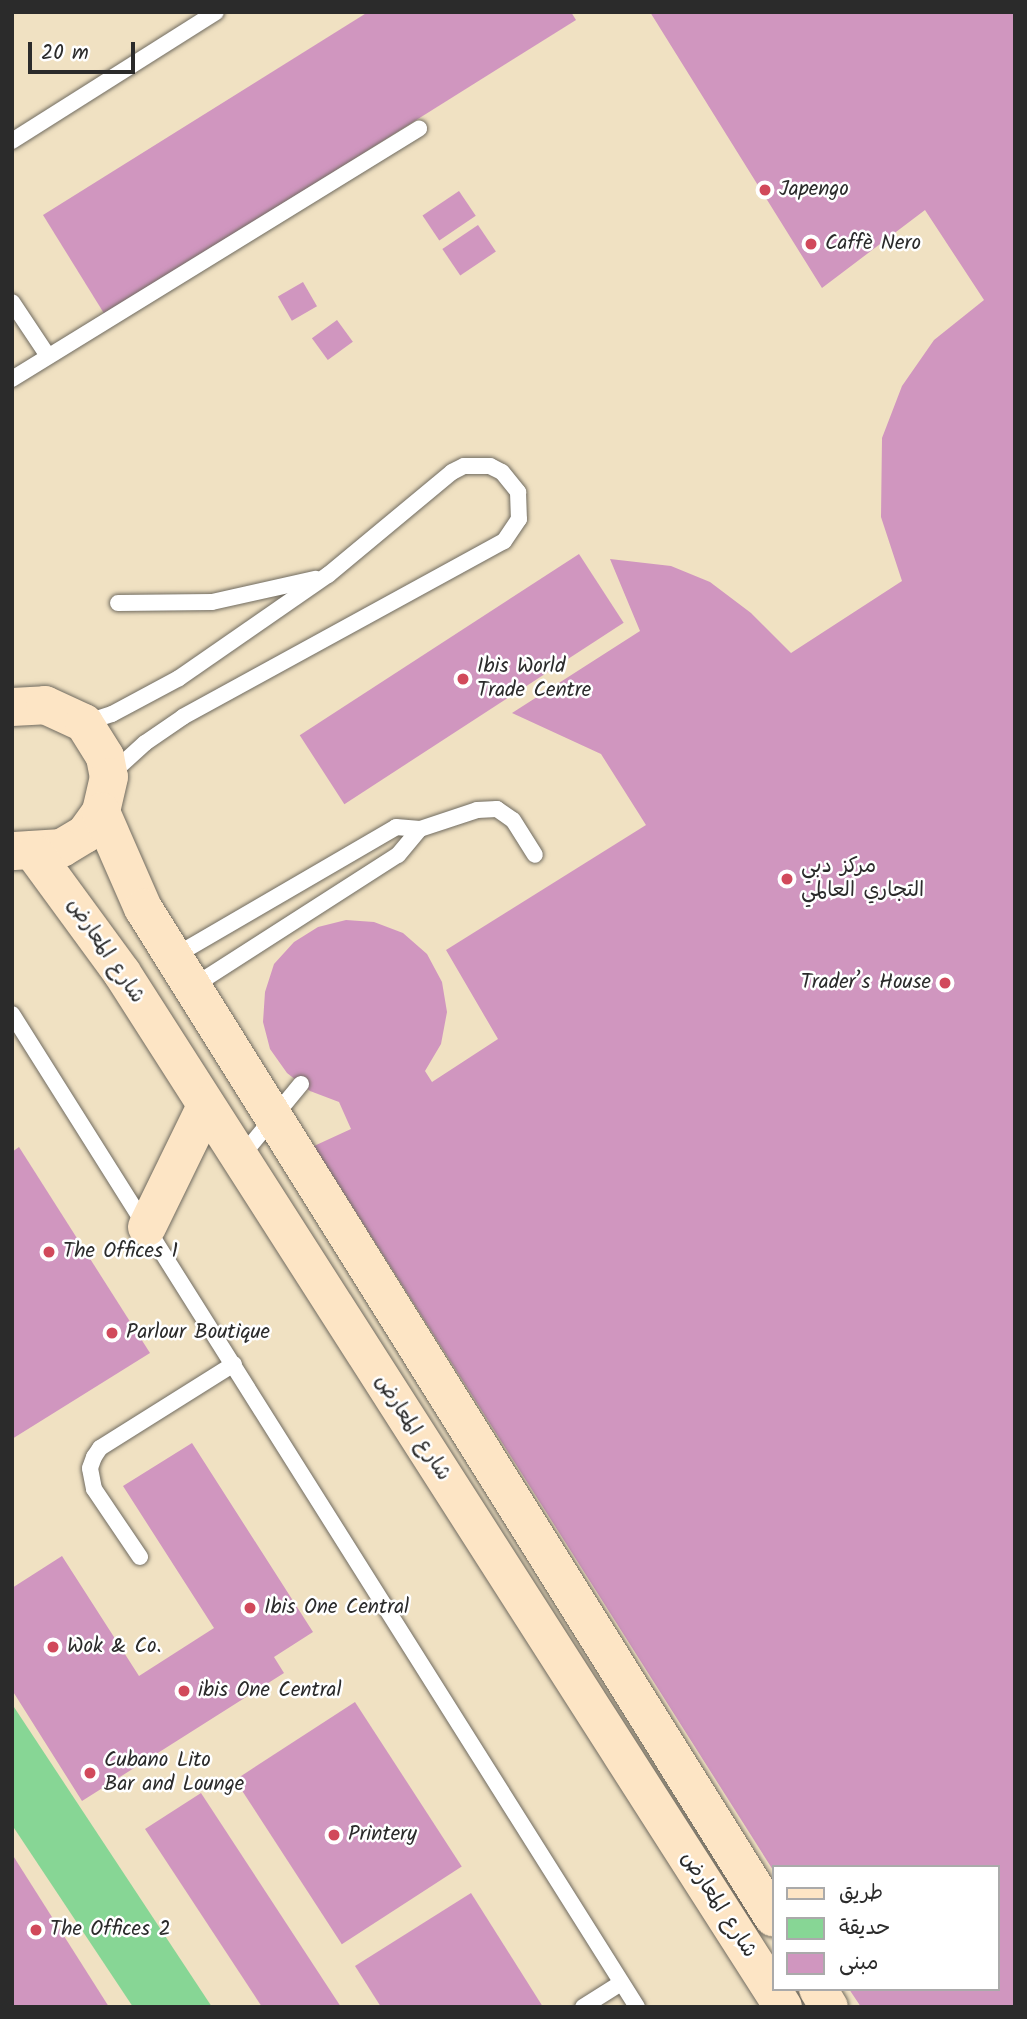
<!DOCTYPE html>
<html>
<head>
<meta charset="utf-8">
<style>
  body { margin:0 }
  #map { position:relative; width:1027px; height:2019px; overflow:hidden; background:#f0e1c2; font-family:Kalam,"Playpen Sans Arabic",sans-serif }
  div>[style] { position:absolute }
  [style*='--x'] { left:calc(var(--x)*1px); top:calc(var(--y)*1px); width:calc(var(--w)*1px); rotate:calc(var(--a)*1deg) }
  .green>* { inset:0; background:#87d695 }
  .building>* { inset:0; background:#d096bf; transform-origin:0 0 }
  .roads { filter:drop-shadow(0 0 2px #706b60) drop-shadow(0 0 2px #706b60) }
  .lane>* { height:16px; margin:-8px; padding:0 8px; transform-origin:8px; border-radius:8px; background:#fff }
  .secondary>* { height:38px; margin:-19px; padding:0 19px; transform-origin:19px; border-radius:19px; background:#fde5c5 }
  .dots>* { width:19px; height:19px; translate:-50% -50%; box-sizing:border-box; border:4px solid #fff; border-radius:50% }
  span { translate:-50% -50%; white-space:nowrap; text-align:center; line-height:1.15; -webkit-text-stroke:5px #fff; paint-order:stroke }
  .poi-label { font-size:21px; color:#2b2b2b }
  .left { translate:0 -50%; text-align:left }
  .right { translate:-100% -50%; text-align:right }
  .street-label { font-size:21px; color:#2b2b2b }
  .frame { position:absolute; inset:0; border:14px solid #2b2b2b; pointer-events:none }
  .legend { position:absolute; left:772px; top:1865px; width:228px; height:126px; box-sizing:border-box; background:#fff; border:2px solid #aaa; margin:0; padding:9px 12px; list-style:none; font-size:21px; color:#2b2b2b }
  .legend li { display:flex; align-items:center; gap:14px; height:35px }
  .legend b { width:35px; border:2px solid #aaa }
  .scale { position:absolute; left:28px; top:42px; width:107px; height:32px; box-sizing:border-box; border:4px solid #2b2b2b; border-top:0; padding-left:9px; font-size:21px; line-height:24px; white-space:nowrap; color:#2b2b2b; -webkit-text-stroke:5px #fff; paint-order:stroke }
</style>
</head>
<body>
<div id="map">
  <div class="green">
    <i style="clip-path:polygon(12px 1704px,212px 2007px,133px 2007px,12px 1825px)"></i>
  </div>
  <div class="building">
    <i style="clip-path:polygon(368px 12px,571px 12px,576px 20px,105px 315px,43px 215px)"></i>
    <i style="clip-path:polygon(650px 12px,1015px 12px,1015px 2007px,861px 2007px,849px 1989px,997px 1989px,997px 1867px,773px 1870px,314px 1146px,351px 1129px,339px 1102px,310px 1091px,287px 1073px,270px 1049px,263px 1022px,265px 992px,274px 964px,294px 942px,318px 927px,346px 920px,374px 922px,403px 933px,427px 954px,442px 982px,447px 1012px,441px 1044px,425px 1071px,432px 1082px,498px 1039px,446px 950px,646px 825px,601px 754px,512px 713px,640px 631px,610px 559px,671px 566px,710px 582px,751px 613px,791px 653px,902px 581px,881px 517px,882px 438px,902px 386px,934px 340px,984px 300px,925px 210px,822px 288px)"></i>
    <i style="left:459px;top:191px;width:30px;height:44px;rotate:56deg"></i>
    <i style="left:478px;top:225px;width:32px;height:43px;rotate:56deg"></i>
    <i style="left:303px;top:282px;width:28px;height:29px;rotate:60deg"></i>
    <i style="left:337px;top:320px;width:27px;height:31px;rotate:54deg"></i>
    <i style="left:579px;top:554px;width:82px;height:333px;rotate:57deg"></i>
    <i style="clip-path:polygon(19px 1147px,150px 1353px,12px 1439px,12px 1152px)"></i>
    <i style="clip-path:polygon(192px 1443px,313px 1632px,274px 1657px,284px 1673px,82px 1801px,12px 1690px,12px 1588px,62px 1556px,139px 1676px,214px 1628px,123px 1486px)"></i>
    <i style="left:355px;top:1702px;width:196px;height:143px;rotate:57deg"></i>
    <i style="clip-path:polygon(201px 1793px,341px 2007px,262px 2007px,145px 1829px)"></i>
    <i style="clip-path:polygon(12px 1854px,109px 2007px,12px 2007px)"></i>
    <i style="clip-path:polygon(471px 1893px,543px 2007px,381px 2007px,355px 1966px)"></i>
  </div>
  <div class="roads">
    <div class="lane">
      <i style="--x:12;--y:141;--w:241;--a:-32.3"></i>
      <i style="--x:12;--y:302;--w:65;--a:56.3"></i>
      <i style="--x:12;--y:379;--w:478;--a:-31.6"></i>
      <i style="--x:118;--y:603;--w:94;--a:-0.6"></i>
      <i style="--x:212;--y:602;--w:106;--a:-12.6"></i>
      <i style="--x:84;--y:723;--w:29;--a:-18"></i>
      <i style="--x:112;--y:714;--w:76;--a:-28.2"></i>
      <i style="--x:179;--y:678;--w:181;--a:-34.7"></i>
      <i style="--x:328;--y:575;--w:161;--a:-39.7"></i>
      <i style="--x:452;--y:472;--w:13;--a:-27"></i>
      <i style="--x:464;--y:466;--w:26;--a:0"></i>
      <i style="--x:490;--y:466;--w:13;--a:27"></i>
      <i style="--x:502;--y:472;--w:26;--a:51"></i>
      <i style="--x:518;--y:492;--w:27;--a:88"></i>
      <i style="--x:519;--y:519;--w:27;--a:124"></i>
      <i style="--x:504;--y:541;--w:366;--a:151.3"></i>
      <i style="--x:183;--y:717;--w:46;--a:145.6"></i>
      <i style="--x:145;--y:743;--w:47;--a:137.6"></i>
      <i style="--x:173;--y:957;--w:258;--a:-30.2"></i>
      <i style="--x:396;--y:827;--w:24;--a:5"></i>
      <i style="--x:420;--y:829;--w:60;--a:-18.4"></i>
      <i style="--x:477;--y:810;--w:20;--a:-3"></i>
      <i style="--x:497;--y:809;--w:19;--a:35"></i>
      <i style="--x:513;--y:820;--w:41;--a:57.8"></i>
      <i style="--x:192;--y:987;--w:245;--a:-32.7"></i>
      <i style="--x:398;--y:855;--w:34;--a:-50"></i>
      <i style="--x:12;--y:1014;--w:1173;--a:57.81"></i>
      <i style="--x:240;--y:1158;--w:96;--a:-50.5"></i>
      <i style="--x:140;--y:1557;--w:82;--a:-124.1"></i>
      <i style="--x:94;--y:1489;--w:21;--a:-101"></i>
      <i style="--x:90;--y:1468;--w:12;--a:-70"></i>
      <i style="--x:94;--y:1457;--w:11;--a:-56"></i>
      <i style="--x:100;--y:1448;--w:158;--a:-32.1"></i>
      <i style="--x:583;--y:2007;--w:45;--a:-32.3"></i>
    </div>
    <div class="secondary">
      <i style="--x:12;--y:707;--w:33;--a:-3"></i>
      <i style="--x:45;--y:705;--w:43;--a:24.8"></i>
      <i style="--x:84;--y:723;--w:40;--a:58"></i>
      <i style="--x:105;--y:757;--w:20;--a:79"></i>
      <i style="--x:109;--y:777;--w:36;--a:103"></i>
      <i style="--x:101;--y:812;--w:27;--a:126"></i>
      <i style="--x:85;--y:834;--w:27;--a:149"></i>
      <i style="--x:62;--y:848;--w:48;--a:176.4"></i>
      <i style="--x:101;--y:812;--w:105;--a:66.4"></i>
      <i style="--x:143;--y:908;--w:1190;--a:58.02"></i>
      <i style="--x:35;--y:854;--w:147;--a:53.8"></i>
      <i style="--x:122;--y:973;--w:1227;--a:57.41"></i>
      <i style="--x:147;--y:1227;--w:135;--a:-64"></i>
      <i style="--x:818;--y:1989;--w:21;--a:59"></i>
    </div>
  </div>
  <div class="dots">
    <i style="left:765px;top:190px;background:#d1495b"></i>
    <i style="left:811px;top:244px;background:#d1495b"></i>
    <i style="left:463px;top:679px;background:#d1495b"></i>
    <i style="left:787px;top:879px;background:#d1495b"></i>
    <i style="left:945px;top:983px;background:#d1495b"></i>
    <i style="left:49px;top:1252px;background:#d1495b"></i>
    <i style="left:112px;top:1333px;background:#d1495b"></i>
    <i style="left:250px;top:1608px;background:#d1495b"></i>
    <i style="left:53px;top:1647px;background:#d1495b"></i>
    <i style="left:184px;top:1691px;background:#d1495b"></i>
    <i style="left:90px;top:1773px;background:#d1495b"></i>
    <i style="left:334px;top:1835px;background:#d1495b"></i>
    <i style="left:36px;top:1930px;background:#d1495b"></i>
  </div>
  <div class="poi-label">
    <span class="left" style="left:779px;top:190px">Japengo</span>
    <span class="left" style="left:825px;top:244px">Caffè Nero</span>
    <span class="left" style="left:477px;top:679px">Ibis World<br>Trade Centre</span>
    <span class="left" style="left:801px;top:879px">مركز دبي<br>التجاري العالمي</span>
    <span class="right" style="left:931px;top:983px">Trader’s House</span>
    <span class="left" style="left:63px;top:1252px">The Offices 1</span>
    <span class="left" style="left:126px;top:1333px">Parlour Boutique</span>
    <span class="left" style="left:264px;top:1608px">Ibis One Central</span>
    <span class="left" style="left:67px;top:1647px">Wok &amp; Co.</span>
    <span class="left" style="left:198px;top:1691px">ibis One Central</span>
    <span class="left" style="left:104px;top:1773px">Cubano Lito<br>Bar and Lounge</span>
    <span class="left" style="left:348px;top:1835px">Printery</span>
    <span class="left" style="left:50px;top:1930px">The Offices 2</span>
  </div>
  <div class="street-label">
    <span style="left:105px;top:951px;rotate:56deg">شارع المعارض</span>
    <span style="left:412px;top:1428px;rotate:57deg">شارع المعارض</span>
    <span style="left:718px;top:1905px;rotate:57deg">شارع المعارض</span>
  </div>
  <div class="frame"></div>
  <ul class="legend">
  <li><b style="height:9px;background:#fde5c5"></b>طريق</li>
  <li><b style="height:19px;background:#87d695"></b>حديقة</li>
  <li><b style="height:19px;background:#d096bf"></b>مبنى</li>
  </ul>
  <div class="scale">20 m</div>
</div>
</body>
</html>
